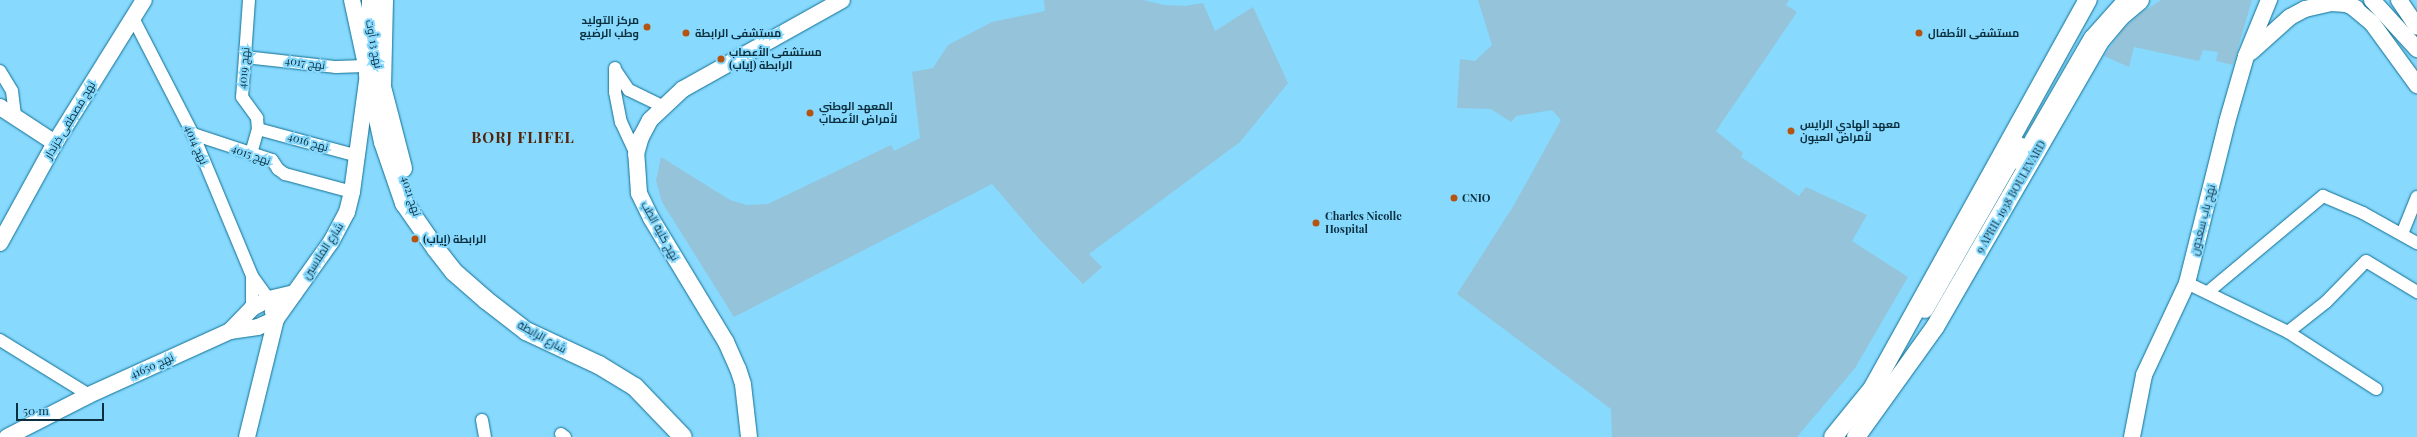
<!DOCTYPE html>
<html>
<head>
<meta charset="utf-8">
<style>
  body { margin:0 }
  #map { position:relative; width:2417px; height:437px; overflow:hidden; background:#87d9fe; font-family:"Playfair Display",Cairo,serif }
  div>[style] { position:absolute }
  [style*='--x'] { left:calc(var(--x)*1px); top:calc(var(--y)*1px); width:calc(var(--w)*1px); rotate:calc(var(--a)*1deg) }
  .green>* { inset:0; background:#95c3d9 }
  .roads { filter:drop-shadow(0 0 1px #117092) drop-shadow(0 0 1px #117092) }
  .street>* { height:12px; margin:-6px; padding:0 6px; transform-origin:6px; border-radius:6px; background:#fff }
  .secondary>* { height:16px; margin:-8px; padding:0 8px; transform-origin:8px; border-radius:8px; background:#fff }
  .primary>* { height:18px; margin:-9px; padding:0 9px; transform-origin:9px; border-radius:9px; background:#fff }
  .dots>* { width:11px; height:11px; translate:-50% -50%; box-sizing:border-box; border:2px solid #87d9fe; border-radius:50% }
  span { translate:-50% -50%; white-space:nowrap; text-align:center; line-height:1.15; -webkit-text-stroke:4px #87d9fe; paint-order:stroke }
  .poi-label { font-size:11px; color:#0b2f3e; font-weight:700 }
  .right { translate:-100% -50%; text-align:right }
  .left { translate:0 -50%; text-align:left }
  .street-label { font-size:11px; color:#0b2f3e }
  .district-label { font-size:15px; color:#532507; font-weight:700; letter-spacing:1px }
  .scale { position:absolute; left:16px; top:403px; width:88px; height:18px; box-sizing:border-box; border:2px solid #0b2f3e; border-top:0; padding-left:5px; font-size:12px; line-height:14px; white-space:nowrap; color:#0b2f3e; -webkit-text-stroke:3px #87d9fe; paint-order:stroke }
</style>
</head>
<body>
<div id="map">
  <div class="green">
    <i style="clip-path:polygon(1044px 0,1143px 0,1164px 5px,1185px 6px,1203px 3px,1215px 31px,1253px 7px,1288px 83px,1240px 142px,1089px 254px,1102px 267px,1083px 284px,1041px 241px,992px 184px,734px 317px,662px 202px,656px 181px,661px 157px,730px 200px,747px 205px,768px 204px,891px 145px,894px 151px,920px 138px,912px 72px,933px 68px,948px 45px,992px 22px,1045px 11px)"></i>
    <i style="clip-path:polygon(1478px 0,1789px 0,1786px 5px,1797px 12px,1716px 131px,1743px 153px,1741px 157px,1799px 196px,1806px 187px,1867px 215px,1852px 241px,1908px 277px,1855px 368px,1797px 437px,1612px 437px,1611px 409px,1457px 294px,1514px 205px,1561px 120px,1552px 110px,1516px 116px,1511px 122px,1491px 109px,1457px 108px,1460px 59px,1475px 61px,1492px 45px)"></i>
    <i style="clip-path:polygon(2161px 0,2252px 0,2233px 65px,2216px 61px,2218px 52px,2203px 50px,2199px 61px,2134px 47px,2129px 67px,2104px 56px,2123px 29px,2141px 13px)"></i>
  </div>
  <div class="roads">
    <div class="street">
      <i style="--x:249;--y:0;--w:97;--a:94.1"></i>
      <i style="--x:242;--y:97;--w:26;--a:54"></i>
      <i style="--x:257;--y:118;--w:11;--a:85"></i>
      <i style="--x:258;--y:129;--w:26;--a:106"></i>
      <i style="--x:133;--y:18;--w:131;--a:62.7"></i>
      <i style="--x:193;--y:134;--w:154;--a:67.4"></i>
      <i style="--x:252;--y:276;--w:29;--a:54"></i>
      <i style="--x:245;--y:57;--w:92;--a:6.3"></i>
      <i style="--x:336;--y:67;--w:29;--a:-2"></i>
      <i style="--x:615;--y:68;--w:24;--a:90"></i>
      <i style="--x:615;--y:92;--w:31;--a:79"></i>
      <i style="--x:621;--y:122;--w:35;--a:65"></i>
      <i style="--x:0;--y:71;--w:23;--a:59"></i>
      <i style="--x:12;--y:91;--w:25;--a:83"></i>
      <i style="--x:616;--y:71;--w:23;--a:56"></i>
      <i style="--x:629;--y:90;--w:37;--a:26"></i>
      <i style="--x:258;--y:129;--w:104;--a:15.1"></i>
      <i style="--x:193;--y:134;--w:83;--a:18.2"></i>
      <i style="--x:272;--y:160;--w:11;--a:56"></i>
      <i style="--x:278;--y:169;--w:9;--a:36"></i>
      <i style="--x:285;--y:174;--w:69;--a:15"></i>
      <i style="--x:2402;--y:234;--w:40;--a:-68"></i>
      <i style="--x:252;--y:276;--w:32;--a:90"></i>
      <i style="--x:2187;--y:283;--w:112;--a:25.9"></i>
      <i style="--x:2288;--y:332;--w:105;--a:32.9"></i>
      <i style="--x:2208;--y:292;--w:150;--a:-39.9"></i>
      <i style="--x:2323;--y:196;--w:43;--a:23"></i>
      <i style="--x:2363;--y:213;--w:62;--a:29.1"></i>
      <i style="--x:2288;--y:332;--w:48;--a:-38.3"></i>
      <i style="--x:2326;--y:302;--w:57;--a:-45.7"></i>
      <i style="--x:2366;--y:261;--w:60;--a:31.3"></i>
      <i style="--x:0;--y:340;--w:105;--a:31.7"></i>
      <i style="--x:482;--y:420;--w:17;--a:80"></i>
      <i style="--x:561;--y:434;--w:5;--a:37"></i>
    </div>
    <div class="secondary">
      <i style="--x:2372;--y:0;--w:67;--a:47.4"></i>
      <i style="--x:2399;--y:0;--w:32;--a:56"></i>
      <i style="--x:2348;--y:3;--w:31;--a:40"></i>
      <i style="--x:2372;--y:23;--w:77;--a:54"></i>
      <i style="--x:2251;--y:52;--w:52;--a:-41.9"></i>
      <i style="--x:2290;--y:17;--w:17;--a:-28"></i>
      <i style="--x:2305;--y:9;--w:27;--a:-13"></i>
      <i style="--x:2331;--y:3;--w:15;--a:4"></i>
      <i style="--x:2346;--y:4;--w:11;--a:22"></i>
      <i style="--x:0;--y:107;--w:66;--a:33.2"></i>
      <i style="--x:2020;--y:162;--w:143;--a:-59.9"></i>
      <i style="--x:2092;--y:38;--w:51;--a:-48.2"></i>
      <i style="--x:0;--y:243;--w:114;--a:-61.2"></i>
      <i style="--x:55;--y:143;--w:168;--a:-58.1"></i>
      <i style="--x:1925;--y:310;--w:190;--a:-60.1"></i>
      <i style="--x:230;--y:331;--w:28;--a:-8"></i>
      <i style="--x:258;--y:327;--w:20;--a:-24"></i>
      <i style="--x:276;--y:319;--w:95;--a:-54.5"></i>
      <i style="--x:331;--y:242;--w:34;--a:-62"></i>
      <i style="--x:347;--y:212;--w:21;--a:-76"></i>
      <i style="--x:352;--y:192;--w:119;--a:-82.3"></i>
      <i style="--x:368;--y:74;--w:76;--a:-102.2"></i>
      <i style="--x:7;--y:437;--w:92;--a:-27.1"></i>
      <i style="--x:89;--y:395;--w:155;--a:-24.4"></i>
      <i style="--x:230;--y:331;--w:32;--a:-46"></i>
      <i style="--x:252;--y:308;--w:19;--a:-28"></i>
      <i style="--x:269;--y:299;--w:26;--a:-13"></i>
      <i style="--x:247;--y:437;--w:122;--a:-76.2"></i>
      <i style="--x:276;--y:319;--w:8;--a:-113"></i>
      <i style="--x:749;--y:437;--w:53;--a:-96.5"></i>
      <i style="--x:743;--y:384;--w:16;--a:-108"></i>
      <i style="--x:738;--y:369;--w:30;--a:-114"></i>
      <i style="--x:726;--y:342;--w:145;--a:-121.2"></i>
      <i style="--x:651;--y:218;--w:28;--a:-116"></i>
      <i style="--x:639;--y:193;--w:39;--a:-94"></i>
      <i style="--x:636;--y:154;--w:18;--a:-74"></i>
      <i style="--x:641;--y:137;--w:19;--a:-62"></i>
      <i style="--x:650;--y:120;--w:45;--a:-43.2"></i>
      <i style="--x:683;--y:89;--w:182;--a:-29.2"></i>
      <i style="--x:2132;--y:437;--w:63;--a:-79"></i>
      <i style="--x:2144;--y:375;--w:102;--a:-64.9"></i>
      <i style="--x:2187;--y:283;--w:166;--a:-76"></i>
      <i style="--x:2227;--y:122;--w:69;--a:-73.9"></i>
      <i style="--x:2246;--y:56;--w:61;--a:-67.7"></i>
    </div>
    <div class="primary">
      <i style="--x:371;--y:0;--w:74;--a:92.3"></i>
      <i style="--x:368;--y:74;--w:70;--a:77.6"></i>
      <i style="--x:383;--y:142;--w:65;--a:71"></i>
      <i style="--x:404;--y:203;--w:56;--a:55.2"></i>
      <i style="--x:436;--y:249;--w:29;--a:52"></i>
      <i style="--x:454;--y:272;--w:43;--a:41.2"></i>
      <i style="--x:486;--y:300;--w:51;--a:37.8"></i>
      <i style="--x:526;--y:331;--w:81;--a:25"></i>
      <i style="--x:599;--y:365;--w:42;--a:31.4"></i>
      <i style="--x:635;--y:387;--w:69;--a:46.2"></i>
      <i style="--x:384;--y:0;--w:87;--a:91.3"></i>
      <i style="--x:382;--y:87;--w:84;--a:75.5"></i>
      <i style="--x:1833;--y:437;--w:62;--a:-50.9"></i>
      <i style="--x:1872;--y:389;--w:445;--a:-61"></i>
      <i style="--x:1856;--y:437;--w:135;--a:-54.3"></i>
      <i style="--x:1935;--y:327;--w:332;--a:-60"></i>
      <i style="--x:2101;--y:40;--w:30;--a:-50"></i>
      <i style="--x:2120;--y:17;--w:26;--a:-40"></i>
    </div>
  </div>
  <div class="dots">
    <i style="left:647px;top:27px;background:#b55410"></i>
    <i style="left:686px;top:33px;background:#b55410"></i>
    <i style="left:1919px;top:33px;background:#b55410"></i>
    <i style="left:721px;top:59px;background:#b55410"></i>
    <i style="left:810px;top:113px;background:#b55410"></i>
    <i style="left:1791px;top:131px;background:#b55410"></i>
    <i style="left:1454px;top:198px;background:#b55410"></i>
    <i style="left:1316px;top:223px;background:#b55410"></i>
    <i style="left:415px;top:239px;background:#b55410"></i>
  </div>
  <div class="poi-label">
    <span class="right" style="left:639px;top:27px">مركز التوليد<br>وطب الرضيع</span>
    <span class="left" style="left:695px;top:33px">مستشفى الرابطة</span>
    <span class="left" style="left:1928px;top:33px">مستشفى الأطفال</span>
    <span class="left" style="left:729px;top:59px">مستشفى الأعصاب<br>الرابطة (إياب)</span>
    <span class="left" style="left:819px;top:113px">المعهد الوطني<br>لأمراض الأعصاب</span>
    <span class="left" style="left:1800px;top:131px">معهد الهادي الرايس<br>لأمراض العيون</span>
    <span class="left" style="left:1462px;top:198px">CNIO</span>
    <span class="left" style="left:1325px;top:223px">Charles Nicolle<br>Hospital</span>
    <span class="left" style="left:423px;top:239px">الرابطة (إياب)</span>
  </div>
  <div class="street-label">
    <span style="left:374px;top:44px;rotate:79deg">نهج 13 أوت</span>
    <span style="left:305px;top:63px;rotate:7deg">نهج 4017</span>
    <span style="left:244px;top:68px;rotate:-85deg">نهج 4019</span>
    <span style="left:70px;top:120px;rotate:-59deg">نهج مصطفى خزندار</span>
    <span style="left:308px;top:142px;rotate:16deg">نهج 4016</span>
    <span style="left:196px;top:145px;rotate:66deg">نهج 4014</span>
    <span style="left:251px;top:155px;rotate:20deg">نهج 4015</span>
    <span style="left:411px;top:196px;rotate:72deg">نهج 4021</span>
    <span style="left:2011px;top:197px;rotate:-60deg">9 APRIL 1938 BOULEVARD</span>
    <span style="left:2203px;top:220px;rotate:-76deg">نهج باب سعدون</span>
    <span style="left:660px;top:231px;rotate:61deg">نهج كلية الطب</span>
    <span style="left:323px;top:251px;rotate:-57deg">شارع الملاسين</span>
    <span style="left:542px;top:337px;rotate:29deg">شارع الرابطة</span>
    <span style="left:152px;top:366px;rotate:-24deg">نهج 41650</span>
  </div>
  <div class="district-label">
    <span style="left:523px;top:138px">BORJ FLIFEL</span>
  </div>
  <div class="scale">50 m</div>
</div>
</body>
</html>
